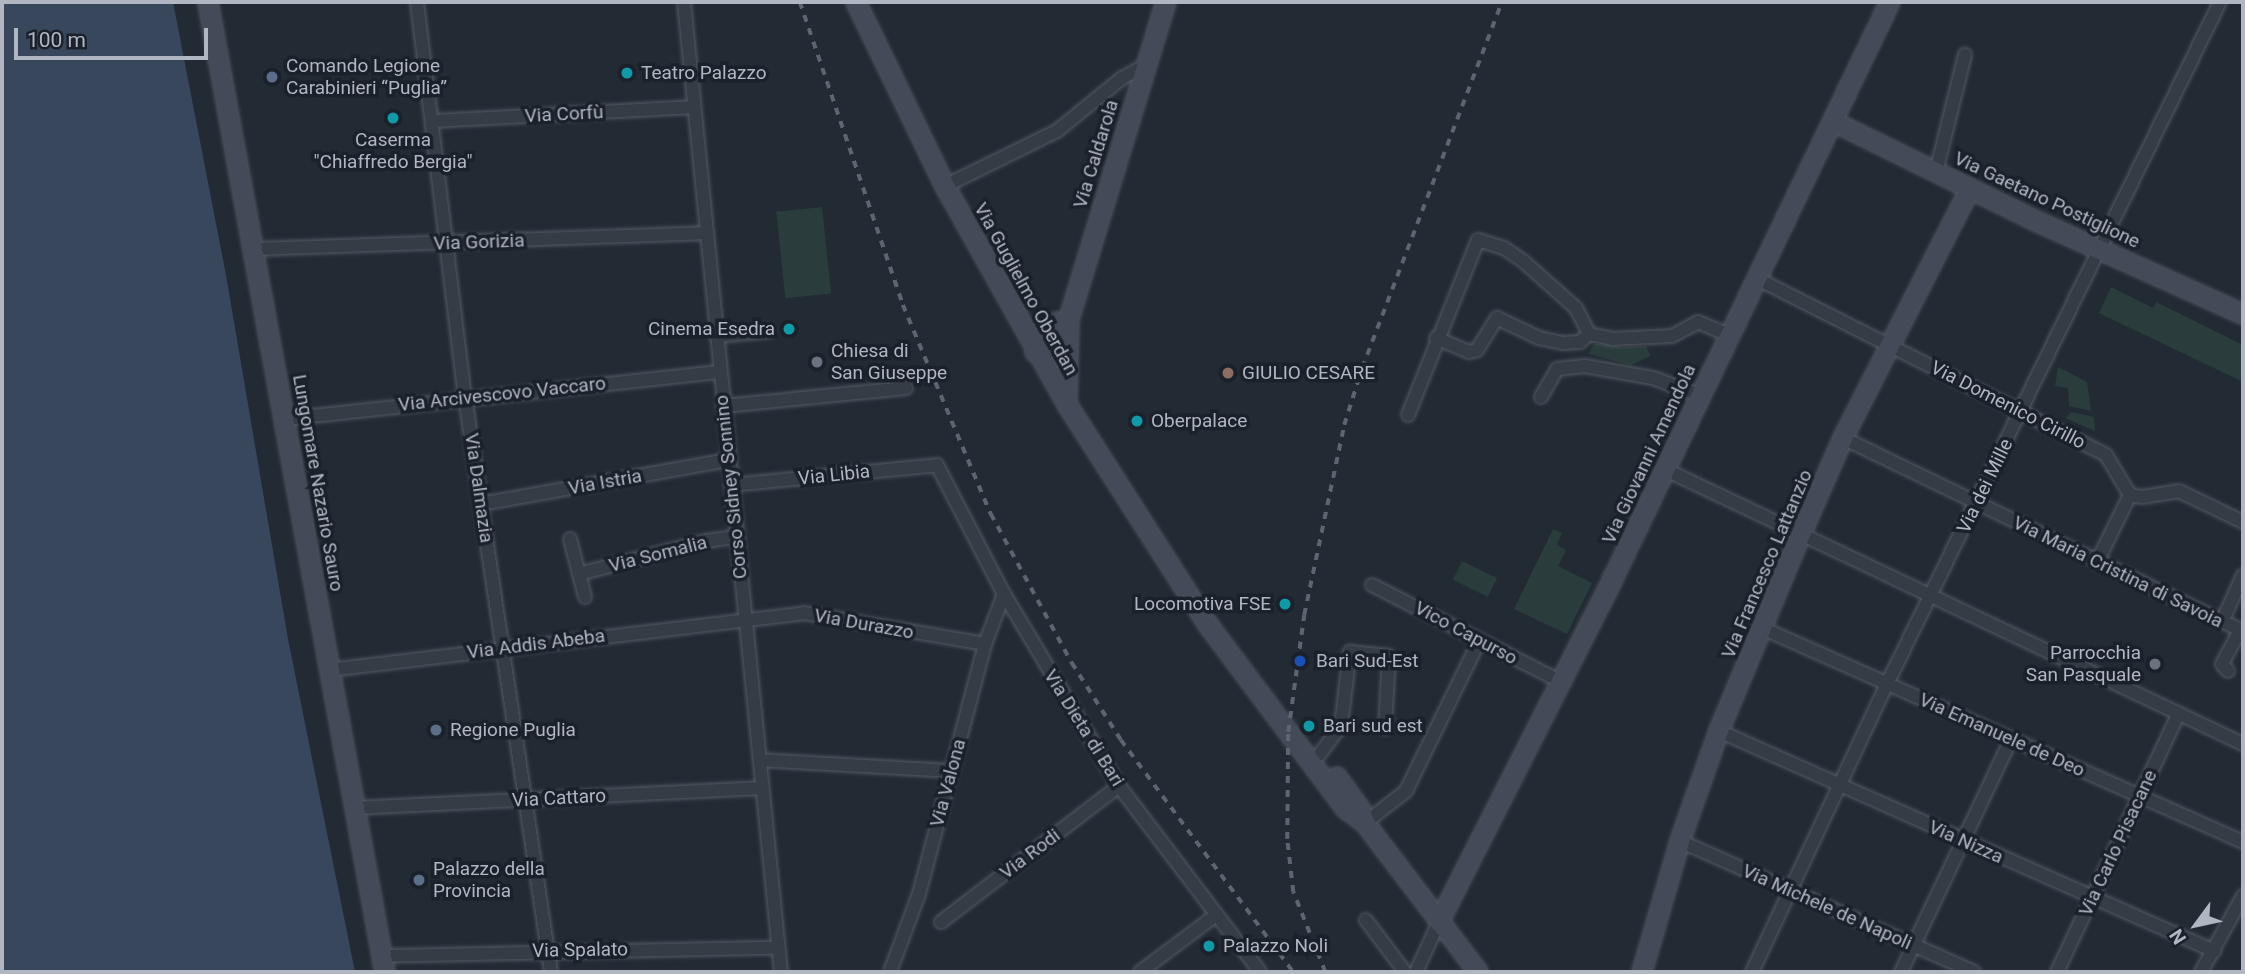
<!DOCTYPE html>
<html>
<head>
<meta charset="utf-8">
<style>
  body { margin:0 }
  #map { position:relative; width:2245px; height:974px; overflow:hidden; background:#222a34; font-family:Roboto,sans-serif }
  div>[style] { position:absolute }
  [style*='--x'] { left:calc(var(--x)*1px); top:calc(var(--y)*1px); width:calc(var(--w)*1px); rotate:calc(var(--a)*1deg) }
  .green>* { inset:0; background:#2b3c3c; transform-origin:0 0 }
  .water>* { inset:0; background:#39475d }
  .roads { filter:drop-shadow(0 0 2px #535963) drop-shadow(0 0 2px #535963) }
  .street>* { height:12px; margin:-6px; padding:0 6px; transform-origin:6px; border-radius:6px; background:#353c45 }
  .secondary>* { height:18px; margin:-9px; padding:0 9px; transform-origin:9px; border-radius:9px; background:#444b58 }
  .rail>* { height:3.5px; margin-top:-1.75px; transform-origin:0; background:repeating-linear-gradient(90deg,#5d6571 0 7px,transparent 0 14px) }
  .dots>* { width:19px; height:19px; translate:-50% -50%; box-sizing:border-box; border:4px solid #1b212a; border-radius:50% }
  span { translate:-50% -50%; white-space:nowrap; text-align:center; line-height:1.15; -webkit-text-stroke:7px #1b212a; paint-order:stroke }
  .poi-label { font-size:19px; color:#b0b6c2 }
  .left { translate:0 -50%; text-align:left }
  .right { translate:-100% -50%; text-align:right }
  .street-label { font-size:19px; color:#b0b6c2 }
  .frame { position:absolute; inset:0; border:4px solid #b0b6c2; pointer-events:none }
  .north { position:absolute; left:2161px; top:890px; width:70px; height:70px; -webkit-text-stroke:5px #1b212a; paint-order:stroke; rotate:237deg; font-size:19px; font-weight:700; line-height:28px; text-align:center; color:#b0b6c2 }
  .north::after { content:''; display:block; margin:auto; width:24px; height:32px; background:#b0b6c2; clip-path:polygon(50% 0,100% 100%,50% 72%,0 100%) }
  .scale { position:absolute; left:14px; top:28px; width:194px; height:32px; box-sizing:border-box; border:4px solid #b0b6c2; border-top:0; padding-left:9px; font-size:21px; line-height:24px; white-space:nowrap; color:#b0b6c2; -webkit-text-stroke:5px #1b212a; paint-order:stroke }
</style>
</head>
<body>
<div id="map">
  <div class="green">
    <i style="left:822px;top:207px;width:87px;height:46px;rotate:84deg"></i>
    <i style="clip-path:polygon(2111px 287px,2153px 308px,2156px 302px,2243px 345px,2243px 382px,2099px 313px)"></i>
    <i style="clip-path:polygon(1614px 343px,1618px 347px,1646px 346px,1651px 356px,1631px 365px,1588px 354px,1594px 344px)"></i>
    <i style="clip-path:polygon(2058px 367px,2087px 382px,2091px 411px,2069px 406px,2068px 388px,2055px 386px)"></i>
    <i style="clip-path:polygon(2072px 412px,2094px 417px,2095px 431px,2065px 418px)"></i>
    <i style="clip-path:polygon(1553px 529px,1562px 533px,1557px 545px,1566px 550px,1558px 566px,1592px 583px,1567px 634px,1514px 609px)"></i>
    <i style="left:1462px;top:561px;width:39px;height:21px;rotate:26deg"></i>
  </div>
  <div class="water">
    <i style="clip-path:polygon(2px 2px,173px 2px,226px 275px,288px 639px,355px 972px,2px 972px)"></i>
  </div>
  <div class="roads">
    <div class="street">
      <i style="--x:417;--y:2;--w:398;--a:83.1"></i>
      <i style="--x:465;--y:397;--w:581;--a:81.49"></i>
      <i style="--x:684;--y:2;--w:975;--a:84.29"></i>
      <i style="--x:435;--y:121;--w:259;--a:-3.1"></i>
      <i style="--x:1936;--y:172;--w:121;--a:-76.1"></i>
      <i style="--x:945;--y:186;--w:125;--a:-26.2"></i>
      <i style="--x:1057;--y:131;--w:84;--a:-39.2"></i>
      <i style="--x:1122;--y:78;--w:26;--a:-28"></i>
      <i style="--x:254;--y:249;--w:451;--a:-2"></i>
      <i style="--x:1758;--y:279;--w:390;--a:26.8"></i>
      <i style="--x:2106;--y:455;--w:47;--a:59"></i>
      <i style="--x:2130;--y:495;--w:12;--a:9"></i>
      <i style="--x:2142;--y:497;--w:37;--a:-9"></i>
      <i style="--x:2179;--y:491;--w:71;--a:25.8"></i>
      <i style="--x:1589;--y:334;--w:24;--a:12"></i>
      <i style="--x:1612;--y:339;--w:60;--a:-2.9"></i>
      <i style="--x:1672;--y:336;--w:30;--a:-28"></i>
      <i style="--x:1698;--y:322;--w:33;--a:23"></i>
      <i style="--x:716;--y:336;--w:53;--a:-5.4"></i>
      <i style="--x:1436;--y:338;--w:36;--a:23"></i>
      <i style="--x:1469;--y:352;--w:8;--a:-14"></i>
      <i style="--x:1477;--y:350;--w:38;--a:-58"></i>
      <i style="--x:1497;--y:318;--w:47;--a:25.5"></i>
      <i style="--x:1539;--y:338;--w:25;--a:12"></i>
      <i style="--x:1563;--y:343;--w:17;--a:-3"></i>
      <i style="--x:1580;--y:342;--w:12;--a:-42"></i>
      <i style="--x:1541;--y:397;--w:32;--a:-60"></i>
      <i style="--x:1557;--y:369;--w:28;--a:-6"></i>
      <i style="--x:1585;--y:366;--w:69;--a:10"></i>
      <i style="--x:1653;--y:378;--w:49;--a:20.3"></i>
      <i style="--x:723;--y:406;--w:184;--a:-5.6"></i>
      <i style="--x:1408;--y:415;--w:188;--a:-68.2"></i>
      <i style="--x:1478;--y:240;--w:27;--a:17"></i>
      <i style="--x:1504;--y:248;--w:23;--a:34"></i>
      <i style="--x:1523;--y:261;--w:71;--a:41.6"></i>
      <i style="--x:1576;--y:308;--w:29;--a:63"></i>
      <i style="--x:285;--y:419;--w:438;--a:-6.2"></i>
      <i style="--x:1843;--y:438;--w:444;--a:25.8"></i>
      <i style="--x:1664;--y:469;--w:641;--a:25.41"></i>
      <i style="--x:731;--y:485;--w:207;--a:-5.5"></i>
      <i style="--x:937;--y:465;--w:145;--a:62.6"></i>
      <i style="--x:1004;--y:594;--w:224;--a:59.1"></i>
      <i style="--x:1119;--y:786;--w:233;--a:52.8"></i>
      <i style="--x:481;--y:504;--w:251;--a:-10.1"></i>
      <i style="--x:570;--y:539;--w:60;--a:75.5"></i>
      <i style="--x:2097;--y:562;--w:75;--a:-63.8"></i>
      <i style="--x:579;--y:574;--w:131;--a:-14.6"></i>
      <i style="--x:706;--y:541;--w:30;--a:-8"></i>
      <i style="--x:1372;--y:585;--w:211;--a:27.1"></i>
      <i style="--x:2222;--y:622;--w:51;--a:-65.9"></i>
      <i style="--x:1762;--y:628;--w:526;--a:23.98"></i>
      <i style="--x:329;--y:670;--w:478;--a:-6.8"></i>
      <i style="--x:804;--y:613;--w:184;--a:9.7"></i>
      <i style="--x:2228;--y:671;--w:9;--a:-131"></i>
      <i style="--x:2222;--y:664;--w:38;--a:-62"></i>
      <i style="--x:1719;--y:731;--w:542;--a:23.96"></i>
      <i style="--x:1319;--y:755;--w:36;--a:-53"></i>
      <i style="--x:1341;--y:726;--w:75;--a:-83.1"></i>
      <i style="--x:1350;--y:652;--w:39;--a:6"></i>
      <i style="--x:1389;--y:656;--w:72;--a:93.2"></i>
      <i style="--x:760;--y:760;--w:191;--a:3.3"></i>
      <i style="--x:355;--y:808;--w:408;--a:-2.8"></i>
      <i style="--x:1365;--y:823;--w:52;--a:-38"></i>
      <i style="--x:1406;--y:791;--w:167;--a:-64"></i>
      <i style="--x:1680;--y:841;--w:322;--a:24"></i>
      <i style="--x:1366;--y:920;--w:65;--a:53.1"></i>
      <i style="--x:941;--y:922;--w:224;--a:-37.4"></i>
      <i style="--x:382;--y:956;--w:396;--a:-1.2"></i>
      <i style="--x:890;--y:972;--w:83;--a:-69.6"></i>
      <i style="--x:919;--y:894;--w:259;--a:-75.2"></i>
      <i style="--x:985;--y:644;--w:53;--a:-69.2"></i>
      <i style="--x:1140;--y:972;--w:95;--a:-36.9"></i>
      <i style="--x:1416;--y:972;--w:55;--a:-65.3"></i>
      <i style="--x:1752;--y:972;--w:318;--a:-64.9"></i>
      <i style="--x:1887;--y:684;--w:759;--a:-63.98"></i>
      <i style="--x:1901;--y:972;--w:258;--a:-64.7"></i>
      <i style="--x:2057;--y:972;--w:286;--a:-64.8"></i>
      <i style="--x:2201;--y:972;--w:87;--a:-61.1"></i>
    </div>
    <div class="secondary">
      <i style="--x:208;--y:2;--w:986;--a:79.66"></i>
      <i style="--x:856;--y:2;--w:204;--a:64.2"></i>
      <i style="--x:945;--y:186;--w:252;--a:60.8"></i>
      <i style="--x:1068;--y:406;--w:256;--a:57.4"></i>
      <i style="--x:1206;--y:622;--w:232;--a:53.2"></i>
      <i style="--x:1345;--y:808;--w:25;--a:37"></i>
      <i style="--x:1834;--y:122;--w:227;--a:26.1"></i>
      <i style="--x:2038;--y:222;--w:225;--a:24.2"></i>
      <i style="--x:1057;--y:322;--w:27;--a:135"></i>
      <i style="--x:1038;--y:341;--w:11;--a:105"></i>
      <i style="--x:1035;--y:352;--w:27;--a:-15"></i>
      <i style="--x:1061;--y:345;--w:10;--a:-45"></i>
      <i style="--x:1067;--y:400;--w:81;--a:-88.6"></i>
      <i style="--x:1069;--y:319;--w:332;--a:-73"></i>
      <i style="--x:1337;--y:777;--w:41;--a:54"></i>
      <i style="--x:1361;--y:810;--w:14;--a:73"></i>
      <i style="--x:1365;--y:823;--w:187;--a:52.8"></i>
      <i style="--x:1439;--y:922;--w:373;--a:-63.1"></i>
      <i style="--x:1608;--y:589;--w:651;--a:-64.34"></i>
      <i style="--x:1642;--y:972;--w:136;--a:-73.8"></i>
      <i style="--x:1680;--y:841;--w:117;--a:-70.5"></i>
      <i style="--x:1719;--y:731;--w:216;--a:-67.4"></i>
      <i style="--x:1802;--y:532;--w:103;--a:-66.4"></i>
      <i style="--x:1843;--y:438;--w:280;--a:-63"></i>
    </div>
  </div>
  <div class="rail">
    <i style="--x:800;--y:2;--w:320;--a:71.2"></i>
    <i style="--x:903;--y:305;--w:227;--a:67.2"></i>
    <i style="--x:991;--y:514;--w:170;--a:61.5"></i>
    <i style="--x:1072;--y:663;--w:91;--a:57.5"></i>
    <i style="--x:1121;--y:740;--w:289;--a:53.4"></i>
    <i style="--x:1325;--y:972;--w:86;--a:-111.8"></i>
    <i style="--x:1293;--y:892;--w:53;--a:-96.5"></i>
    <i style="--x:1287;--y:839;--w:107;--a:-89.5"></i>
    <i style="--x:1288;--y:732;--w:118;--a:-82.2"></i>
    <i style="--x:1304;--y:615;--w:194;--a:-78.1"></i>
    <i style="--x:1344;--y:425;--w:60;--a:-72.5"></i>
    <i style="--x:1362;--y:368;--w:392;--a:-69.1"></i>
  </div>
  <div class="dots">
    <i style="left:627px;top:73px;background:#0f9aa8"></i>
    <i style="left:272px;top:77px;background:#5c6f8a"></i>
    <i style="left:393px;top:118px;background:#0f9aa8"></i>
    <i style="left:789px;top:329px;background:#0f9aa8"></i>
    <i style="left:817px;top:362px;background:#6b7280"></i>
    <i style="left:1228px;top:373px;background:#8d6e63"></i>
    <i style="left:1137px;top:421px;background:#0f9aa8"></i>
    <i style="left:1285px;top:604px;background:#0f9aa8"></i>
    <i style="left:1300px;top:661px;background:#1a4fb4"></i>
    <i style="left:2155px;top:664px;background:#6b7280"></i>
    <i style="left:1309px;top:726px;background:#0f9aa8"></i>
    <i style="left:436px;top:730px;background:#5c6f8a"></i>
    <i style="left:419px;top:880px;background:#5c6f8a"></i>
    <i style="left:1209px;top:946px;background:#0f9aa8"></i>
  </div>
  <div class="poi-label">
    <span class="left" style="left:286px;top:77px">Comando Legione<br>Carabinieri “Puglia”</span>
    <span class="left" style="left:641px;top:73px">Teatro Palazzo</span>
    <span style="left:393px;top:151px">Caserma<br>"Chiaffredo Bergia"</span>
    <span class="right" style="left:775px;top:329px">Cinema Esedra</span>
    <span class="left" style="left:831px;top:362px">Chiesa di<br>San Giuseppe</span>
    <span class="left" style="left:1242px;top:373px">GIULIO CESARE</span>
    <span class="left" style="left:1151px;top:421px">Oberpalace</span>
    <span class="right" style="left:1271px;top:604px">Locomotiva FSE</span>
    <span class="right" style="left:2141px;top:664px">Parrocchia<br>San Pasquale</span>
    <span class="left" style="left:1316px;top:661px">Bari Sud-Est</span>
    <span class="left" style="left:1323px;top:726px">Bari sud est</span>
    <span class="left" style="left:450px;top:730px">Regione Puglia</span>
    <span class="left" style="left:433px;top:880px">Palazzo della<br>Provincia</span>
    <span class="left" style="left:1223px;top:946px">Palazzo Noli</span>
  </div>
  <div class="street-label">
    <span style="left:564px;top:114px;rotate:-3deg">Via Corfù</span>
    <span style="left:1096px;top:154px;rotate:-73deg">Via Caldarola</span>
    <span style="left:2047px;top:200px;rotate:25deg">Via Gaetano Postiglione</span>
    <span style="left:479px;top:242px;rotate:-2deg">Via Gorizia</span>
    <span style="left:1026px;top:289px;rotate:61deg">Via Guglielmo Oberdan</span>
    <span style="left:502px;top:394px;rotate:-6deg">Via Arcivescovo Vaccaro</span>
    <span style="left:2008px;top:405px;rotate:27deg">Via Domenico Cirillo</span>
    <span style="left:1649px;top:454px;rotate:-65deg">Via Giovanni Amendola</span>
    <span style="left:834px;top:475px;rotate:-6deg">Via Libia</span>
    <span style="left:605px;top:482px;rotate:-10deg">Via Istria</span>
    <span style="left:318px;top:483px;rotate:80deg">Lungomare Nazario Sauro</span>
    <span style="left:1985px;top:486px;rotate:-64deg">Via dei Mille</span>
    <span style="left:731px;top:487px;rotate:-96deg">Corso Sidney Sonnino</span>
    <span style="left:479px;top:488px;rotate:82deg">Via Dalmazia</span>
    <span style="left:658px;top:554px;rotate:-14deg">Via Somalia</span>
    <span style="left:1767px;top:564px;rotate:-67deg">Via Francesco Lattanzio</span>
    <span style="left:2118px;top:572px;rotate:26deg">Via Maria Cristina di Savoia</span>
    <span style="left:864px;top:624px;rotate:10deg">Via Durazzo</span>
    <span style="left:1466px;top:633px;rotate:28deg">Vico Capurso</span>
    <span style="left:536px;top:644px;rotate:-7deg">Via Addis Abeba</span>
    <span style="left:1084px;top:728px;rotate:58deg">Via Dieta di Bari</span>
    <span style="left:2002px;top:735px;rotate:24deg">Via Emanuele de Deo</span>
    <span style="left:948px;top:783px;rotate:-75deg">Via Valona</span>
    <span style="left:559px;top:798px;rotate:-3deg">Via Cattaro</span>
    <span style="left:1966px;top:842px;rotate:24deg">Via Nizza</span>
    <span style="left:2118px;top:843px;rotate:-65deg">Via Carlo Pisacane</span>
    <span style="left:1030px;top:854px;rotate:-37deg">Via Rodi</span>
    <span style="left:1827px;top:907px;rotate:24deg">Via Michele de Napoli</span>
    <span style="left:580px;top:950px;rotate:-1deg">Via Spalato</span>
  </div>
  <div class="frame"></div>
  <div class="north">N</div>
  <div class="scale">100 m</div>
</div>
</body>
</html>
